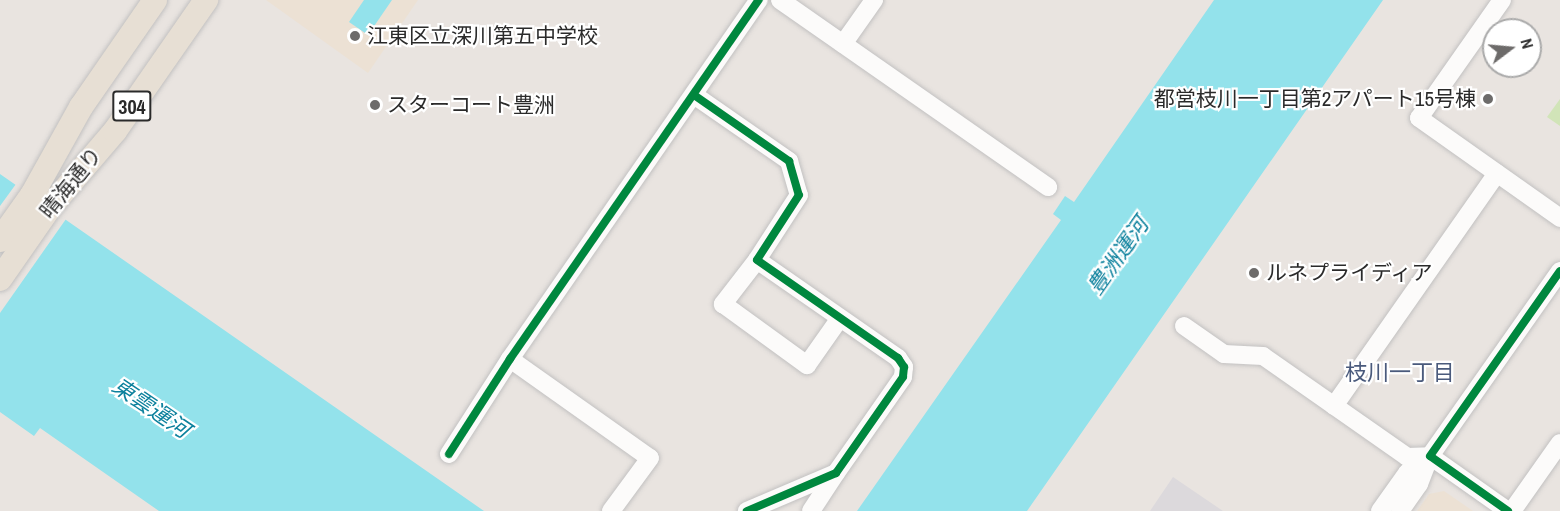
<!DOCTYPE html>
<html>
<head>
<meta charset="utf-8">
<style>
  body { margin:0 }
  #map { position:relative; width:1560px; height:511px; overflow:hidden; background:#e9e4e0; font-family:"Archivo Narrow","Noto Sans JP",sans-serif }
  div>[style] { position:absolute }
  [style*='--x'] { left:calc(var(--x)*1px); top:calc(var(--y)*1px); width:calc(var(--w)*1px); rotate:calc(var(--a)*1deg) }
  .industrial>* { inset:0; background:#dcd9dc }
  .education>* { inset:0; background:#ece1d4 }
  .green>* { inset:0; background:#d1e4b8 }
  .water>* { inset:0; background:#93e2eb }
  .pier>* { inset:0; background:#e9e4e0 }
  .roads { filter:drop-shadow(0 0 2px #c2c1c1) drop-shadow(0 0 2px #c2c1c1) }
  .minor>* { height:18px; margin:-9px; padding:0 9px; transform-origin:9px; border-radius:9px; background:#fcfbfa }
  .major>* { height:24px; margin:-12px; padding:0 12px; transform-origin:12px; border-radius:12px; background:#e7dfd4 }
  .cycleway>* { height:8px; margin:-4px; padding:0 4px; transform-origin:4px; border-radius:4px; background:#00873e }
  .dots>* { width:16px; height:16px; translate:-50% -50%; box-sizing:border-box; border:3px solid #fff; border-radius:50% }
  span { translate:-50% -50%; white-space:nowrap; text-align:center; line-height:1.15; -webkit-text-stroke:4.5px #fff; paint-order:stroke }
  .shield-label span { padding:2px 4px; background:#fff; border:2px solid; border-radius:4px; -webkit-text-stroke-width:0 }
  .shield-label { font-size:20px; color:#2a2a2a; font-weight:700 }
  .poi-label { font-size:21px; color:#2a2a2a }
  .left { translate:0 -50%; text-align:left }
  .right { translate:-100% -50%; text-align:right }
  .street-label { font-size:21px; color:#2a2a2a }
  .water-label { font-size:22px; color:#0c819d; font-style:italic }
  .neighbourhood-label { font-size:22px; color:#4a5a7c }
  .north { position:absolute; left:1482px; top:18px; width:60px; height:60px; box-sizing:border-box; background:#fff; border:2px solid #aaa; border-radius:50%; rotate:74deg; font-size:16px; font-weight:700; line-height:24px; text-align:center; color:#2a2a2a }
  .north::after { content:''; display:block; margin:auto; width:21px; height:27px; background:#6d6b6a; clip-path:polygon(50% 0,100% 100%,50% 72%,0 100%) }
</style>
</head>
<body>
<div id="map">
  <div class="industrial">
    <i style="clip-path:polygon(1173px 477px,1223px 511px,1150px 511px)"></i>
  </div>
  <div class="education">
    <i style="clip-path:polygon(266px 0,418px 0,368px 73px)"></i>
    <i style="clip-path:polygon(1444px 491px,1473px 511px,1417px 511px,1429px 494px)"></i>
  </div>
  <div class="green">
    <i style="clip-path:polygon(1560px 99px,1560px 126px,1547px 117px)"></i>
  </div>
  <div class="water">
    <i style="clip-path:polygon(364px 0,392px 0,368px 35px,349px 22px)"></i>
    <i style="clip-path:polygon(1214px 0,1383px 0,1027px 511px,857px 511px,1061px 220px,1053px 214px,1065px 196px,1074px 202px)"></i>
    <i style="clip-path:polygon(0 174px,484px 511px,159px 511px,40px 428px,34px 436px,0 412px)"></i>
  </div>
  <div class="pier">
    <i style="clip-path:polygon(16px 184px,66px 219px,0 313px,0 206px)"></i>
  </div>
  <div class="roads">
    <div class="minor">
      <i style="--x:780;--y:0;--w:327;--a:34.9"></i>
      <i style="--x:1502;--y:0;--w:144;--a:125.1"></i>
      <i style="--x:1419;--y:118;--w:173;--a:35.3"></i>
      <i style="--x:843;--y:44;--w:54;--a:-54.8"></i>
      <i style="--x:694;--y:95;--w:116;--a:34.8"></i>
      <i style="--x:789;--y:161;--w:35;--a:74"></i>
      <i style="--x:799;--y:195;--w:77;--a:122.9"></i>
      <i style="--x:757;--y:260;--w:172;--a:34.8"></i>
      <i style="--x:898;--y:358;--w:11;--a:56"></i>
      <i style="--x:904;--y:367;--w:10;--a:96"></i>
      <i style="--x:903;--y:377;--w:117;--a:124.9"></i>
      <i style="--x:836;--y:473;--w:97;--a:156.9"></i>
      <i style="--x:757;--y:260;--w:56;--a:127.7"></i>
      <i style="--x:723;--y:304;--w:104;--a:36"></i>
      <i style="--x:807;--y:365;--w:57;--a:-54.9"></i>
      <i style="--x:1184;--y:326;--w:49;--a:35"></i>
      <i style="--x:1224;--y:354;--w:39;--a:3"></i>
      <i style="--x:1263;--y:356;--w:176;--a:35"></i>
      <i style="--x:1407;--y:457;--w:23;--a:-2"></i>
      <i style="--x:1430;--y:456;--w:95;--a:35.2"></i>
      <i style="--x:510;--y:359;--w:171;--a:35.3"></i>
      <i style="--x:650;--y:458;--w:66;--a:126.3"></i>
      <i style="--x:1334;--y:406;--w:284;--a:-55"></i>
      <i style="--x:449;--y:454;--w:113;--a:-57.3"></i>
      <i style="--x:510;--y:359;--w:437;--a:-55.3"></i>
      <i style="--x:811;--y:511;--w:45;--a:-56.7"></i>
      <i style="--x:1380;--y:511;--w:47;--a:-54.6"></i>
      <i style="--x:1407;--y:473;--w:29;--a:-36"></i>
      <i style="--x:1400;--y:511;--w:33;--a:-55"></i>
      <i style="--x:1419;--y:484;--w:30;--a:-69"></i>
      <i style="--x:1430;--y:456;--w:226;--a:-54.9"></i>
      <i style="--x:1512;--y:511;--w:83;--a:-54.8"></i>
    </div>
    <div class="major">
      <i style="--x:0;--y:240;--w:55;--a:-54.6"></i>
      <i style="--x:32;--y:195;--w:101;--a:-60.9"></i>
      <i style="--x:81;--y:107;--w:130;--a:-55.3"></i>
      <i style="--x:0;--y:279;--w:88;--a:-55.2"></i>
      <i style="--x:50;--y:207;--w:100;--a:-49.5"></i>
      <i style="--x:115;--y:131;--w:160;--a:-55.2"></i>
    </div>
  </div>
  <div class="cycleway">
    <i style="--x:694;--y:95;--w:116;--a:34.8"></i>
    <i style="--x:789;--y:161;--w:35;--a:74"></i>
    <i style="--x:799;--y:195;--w:77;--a:122.9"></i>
    <i style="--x:757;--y:260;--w:172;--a:34.8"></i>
    <i style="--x:898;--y:358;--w:11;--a:56"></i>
    <i style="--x:904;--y:367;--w:10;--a:96"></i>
    <i style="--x:903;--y:377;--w:117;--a:124.9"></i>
    <i style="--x:836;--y:473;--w:97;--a:156.9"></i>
    <i style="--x:449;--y:454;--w:113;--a:-57.3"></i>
    <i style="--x:510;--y:359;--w:437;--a:-55.3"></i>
    <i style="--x:1508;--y:511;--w:95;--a:-144.8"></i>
    <i style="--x:1430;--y:456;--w:226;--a:-54.9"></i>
  </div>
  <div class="dots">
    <i style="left:355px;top:36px;background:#6d6b6a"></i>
    <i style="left:1488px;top:99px;background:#6d6b6a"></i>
    <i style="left:375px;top:105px;background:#6d6b6a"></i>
    <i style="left:1254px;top:273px;background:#6d6b6a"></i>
  </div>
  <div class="shield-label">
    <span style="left:132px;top:106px">304</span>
  </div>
  <div class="poi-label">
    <span class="left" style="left:367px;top:36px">江東区立深川第五中学校</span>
    <span class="right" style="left:1476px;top:99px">都営枝川一丁目第2アパート15号棟</span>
    <span class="left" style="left:387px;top:105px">スターコート豊洲</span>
    <span class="left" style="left:1266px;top:273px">ルネプライディア</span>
  </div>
  <div class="street-label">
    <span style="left:71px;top:183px;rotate:-51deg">晴海通り</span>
  </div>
  <div class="water-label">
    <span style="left:1118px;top:256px;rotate:-55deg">豊洲運河</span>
    <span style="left:151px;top:408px;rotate:34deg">東雲運河</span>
  </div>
  <div class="neighbourhood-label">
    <span style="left:1400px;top:373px">枝川一丁目</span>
  </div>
  <div class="north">N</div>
</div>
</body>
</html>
